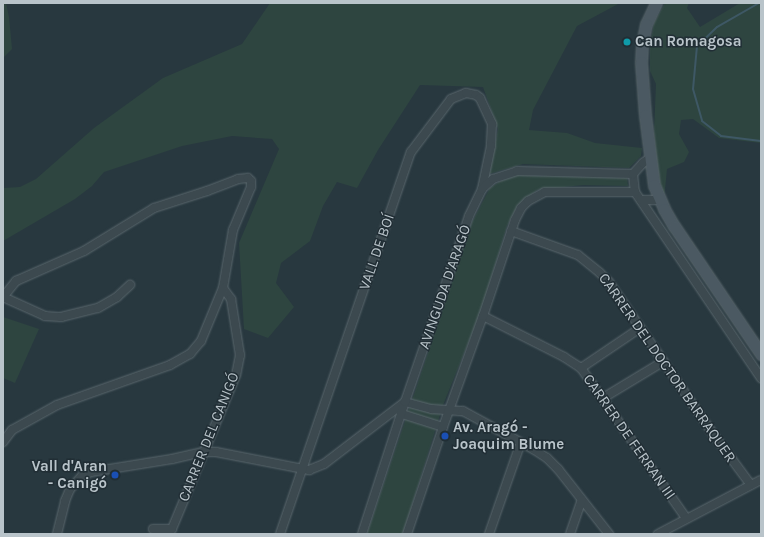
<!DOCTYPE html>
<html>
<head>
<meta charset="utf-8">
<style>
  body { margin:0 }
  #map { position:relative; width:764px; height:537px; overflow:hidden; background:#28383f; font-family:Karla,sans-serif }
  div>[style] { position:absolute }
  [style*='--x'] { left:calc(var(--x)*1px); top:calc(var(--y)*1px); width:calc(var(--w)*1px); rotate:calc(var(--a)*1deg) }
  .green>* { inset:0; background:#2e4540 }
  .stream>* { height:2px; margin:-1px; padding:0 1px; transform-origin:1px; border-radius:1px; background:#3e5865 }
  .roads { filter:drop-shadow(0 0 1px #5a676d) drop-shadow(0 0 1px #5a676d) }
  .street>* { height:8px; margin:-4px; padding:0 4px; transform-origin:4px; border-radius:4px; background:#3c494f }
  .secondary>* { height:11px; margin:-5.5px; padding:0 5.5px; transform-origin:5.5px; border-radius:5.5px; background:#4b5962 }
  .dots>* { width:11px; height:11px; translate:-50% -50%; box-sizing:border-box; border:2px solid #212e35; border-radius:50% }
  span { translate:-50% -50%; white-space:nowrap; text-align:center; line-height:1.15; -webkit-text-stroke:3px #212e35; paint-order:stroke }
  .poi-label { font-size:15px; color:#b9c4ca; font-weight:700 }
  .left { translate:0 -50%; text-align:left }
  .right { translate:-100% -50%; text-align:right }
  .street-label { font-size:15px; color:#b9c4ca }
  .frame { position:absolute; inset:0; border:4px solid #b9c4ca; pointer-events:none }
</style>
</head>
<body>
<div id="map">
  <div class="green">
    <i style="clip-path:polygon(3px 3px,6px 3px,9px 17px,12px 49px,3px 58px)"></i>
    <i style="clip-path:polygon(270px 3px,620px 3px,577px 26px,533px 110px,529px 130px,567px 133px,595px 143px,642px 148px,641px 156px,629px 168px,523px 164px,489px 174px,498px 129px,483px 87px,420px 85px,378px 150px,357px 188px,337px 182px,323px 206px,310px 241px,281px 263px,276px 283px,294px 307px,268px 338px,244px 329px,239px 243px,279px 149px,272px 139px,232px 136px,182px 146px,104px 172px,92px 186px,75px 199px,3px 241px,3px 188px,20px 187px,36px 179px,94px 128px,163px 78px,242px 44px)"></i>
    <i style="clip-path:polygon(665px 3px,689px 3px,687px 8px,700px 27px,740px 3px,761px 3px,761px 143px,719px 138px,693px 119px,681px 120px,679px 134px,689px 152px,684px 162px,667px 169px,664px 200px,657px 168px,654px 133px,656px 84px,650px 71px,650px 44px,654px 23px)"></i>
    <i style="clip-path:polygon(520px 174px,627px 178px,628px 186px,583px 185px,537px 190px,518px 205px,507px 226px,480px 314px,443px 405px,403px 534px,367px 534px,472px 222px,490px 188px,505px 178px)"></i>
    <i style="clip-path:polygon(3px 317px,39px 329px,15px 383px,3px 378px)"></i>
  </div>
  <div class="stream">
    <i style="--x:759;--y:3;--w:48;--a:150.3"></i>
    <i style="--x:717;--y:27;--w:28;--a:136"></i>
    <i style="--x:697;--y:46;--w:43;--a:95.3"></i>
    <i style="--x:693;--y:89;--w:33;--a:74"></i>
    <i style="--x:702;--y:121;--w:24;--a:38"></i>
    <i style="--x:721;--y:136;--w:40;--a:7.1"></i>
  </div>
  <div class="roads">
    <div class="street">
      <i style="--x:633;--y:174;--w:18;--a:84"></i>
      <i style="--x:635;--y:192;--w:225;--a:55.9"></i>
      <i style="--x:641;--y:200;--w:18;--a:0"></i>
      <i style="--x:511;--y:231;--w:71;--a:19.7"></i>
      <i style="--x:578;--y:255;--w:28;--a:39"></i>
      <i style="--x:600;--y:273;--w:13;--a:45"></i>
      <i style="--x:609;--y:282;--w:181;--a:55.6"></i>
      <i style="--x:711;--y:431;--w:67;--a:53.5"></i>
      <i style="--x:3;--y:297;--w:21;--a:-51"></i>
      <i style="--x:16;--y:281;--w:74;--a:-23.8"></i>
      <i style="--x:84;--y:251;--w:82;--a:-31.6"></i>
      <i style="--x:154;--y:208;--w:56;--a:-17.8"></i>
      <i style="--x:207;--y:191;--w:33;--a:-21"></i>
      <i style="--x:238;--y:179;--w:10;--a:-6"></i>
      <i style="--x:248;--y:178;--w:4;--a:45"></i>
      <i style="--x:251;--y:181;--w:6;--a:90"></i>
      <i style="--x:251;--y:187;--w:47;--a:112.7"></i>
      <i style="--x:233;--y:230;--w:59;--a:99.8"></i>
      <i style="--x:223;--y:288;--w:14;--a:54"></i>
      <i style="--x:231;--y:299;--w:57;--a:80.9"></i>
      <i style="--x:240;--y:355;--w:20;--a:101"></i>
      <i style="--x:236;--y:375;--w:167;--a:112.6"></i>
      <i style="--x:172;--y:529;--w:19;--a:180"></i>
      <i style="--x:3;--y:297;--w:46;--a:24.3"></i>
      <i style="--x:45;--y:316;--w:16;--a:4"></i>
      <i style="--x:61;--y:317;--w:38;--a:-14"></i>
      <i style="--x:98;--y:308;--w:22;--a:-30"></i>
      <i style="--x:117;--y:297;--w:18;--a:-43"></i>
      <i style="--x:483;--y:316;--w:91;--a:26.8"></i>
      <i style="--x:564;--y:357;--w:20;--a:33"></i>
      <i style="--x:581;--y:368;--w:183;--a:55"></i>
      <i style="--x:581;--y:368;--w:71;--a:-34.1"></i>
      <i style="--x:603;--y:398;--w:71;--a:-31.2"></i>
      <i style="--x:405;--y:402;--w:28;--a:15"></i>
      <i style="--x:432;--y:409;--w:31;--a:4"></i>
      <i style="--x:463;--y:411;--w:80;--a:28.5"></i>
      <i style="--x:533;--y:449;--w:17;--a:33"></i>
      <i style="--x:547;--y:458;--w:16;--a:45"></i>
      <i style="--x:558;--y:469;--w:83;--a:51.9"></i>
      <i style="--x:402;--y:414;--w:43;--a:17.6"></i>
      <i style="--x:3;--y:442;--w:15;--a:-53"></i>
      <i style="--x:12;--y:430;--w:51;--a:-29.1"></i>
      <i style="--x:57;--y:405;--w:120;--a:-19.5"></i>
      <i style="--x:170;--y:365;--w:23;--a:-29"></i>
      <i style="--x:190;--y:354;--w:17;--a:-50"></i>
      <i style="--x:201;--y:341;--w:57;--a:-67.5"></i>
      <i style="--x:57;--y:534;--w:34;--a:-76"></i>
      <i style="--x:65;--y:501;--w:13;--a:-67"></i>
      <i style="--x:70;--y:489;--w:18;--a:-47"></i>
      <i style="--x:82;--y:476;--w:10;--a:-24"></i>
      <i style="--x:91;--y:472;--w:82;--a:-9.1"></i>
      <i style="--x:172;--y:459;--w:32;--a:-13"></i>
      <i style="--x:203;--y:452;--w:13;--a:0"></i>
      <i style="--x:216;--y:452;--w:95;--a:11"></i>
      <i style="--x:309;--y:470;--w:16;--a:-22"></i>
      <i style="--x:324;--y:464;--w:102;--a:-37.4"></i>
      <i style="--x:280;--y:534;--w:404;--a:-71.1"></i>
      <i style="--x:411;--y:152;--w:66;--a:-53"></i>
      <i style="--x:451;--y:99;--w:16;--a:-22"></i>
      <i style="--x:466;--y:93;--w:10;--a:11"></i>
      <i style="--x:476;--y:95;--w:5;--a:37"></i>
      <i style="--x:480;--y:98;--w:29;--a:65"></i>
      <i style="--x:492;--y:124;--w:22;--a:93"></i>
      <i style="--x:491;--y:146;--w:44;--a:101.8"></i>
      <i style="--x:362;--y:534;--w:139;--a:-72"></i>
      <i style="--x:405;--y:402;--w:197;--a:-71"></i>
      <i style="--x:469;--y:216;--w:30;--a:-64"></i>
      <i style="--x:482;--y:189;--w:15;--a:-42"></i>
      <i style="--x:493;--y:179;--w:25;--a:-18"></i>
      <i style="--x:517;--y:171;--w:116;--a:1.5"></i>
      <i style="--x:633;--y:174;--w:15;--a:-48"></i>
      <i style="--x:643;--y:163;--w:9;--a:-36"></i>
      <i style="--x:407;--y:534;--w:113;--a:-71.4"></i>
      <i style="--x:443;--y:427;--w:118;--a:-70.2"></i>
      <i style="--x:483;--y:316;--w:101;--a:-71.6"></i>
      <i style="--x:515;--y:220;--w:13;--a:-63"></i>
      <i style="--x:521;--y:208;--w:10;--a:-45"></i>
      <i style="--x:528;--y:201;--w:19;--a:-28"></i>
      <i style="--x:545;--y:192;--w:90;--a:0"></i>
      <i style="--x:489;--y:534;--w:97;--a:-70.8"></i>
      <i style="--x:570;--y:534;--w:36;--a:-71"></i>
      <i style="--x:658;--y:534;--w:116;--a:-27.7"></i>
    </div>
    <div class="secondary">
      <i style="--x:656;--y:3;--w:23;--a:115"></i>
      <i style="--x:646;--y:24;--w:21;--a:101"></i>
      <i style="--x:642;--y:45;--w:17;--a:93"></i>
      <i style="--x:641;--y:62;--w:53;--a:85.7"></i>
      <i style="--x:645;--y:115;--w:71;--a:82.7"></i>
      <i style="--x:654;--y:185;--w:26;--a:67"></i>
      <i style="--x:664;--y:209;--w:20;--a:60"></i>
      <i style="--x:674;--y:226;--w:155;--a:55.8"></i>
    </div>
  </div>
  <div class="dots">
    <i style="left:627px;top:42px;background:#0f9aa8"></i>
    <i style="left:445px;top:436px;background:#1a4fb4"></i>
    <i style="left:115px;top:475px;background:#1a4fb4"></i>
  </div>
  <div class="poi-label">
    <span class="left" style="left:635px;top:42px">Can Romagosa</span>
    <span class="left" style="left:453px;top:436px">Av. Aragó -<br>Joaquim Blume</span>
    <span class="right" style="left:107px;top:475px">Vall d'Aran<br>- Canigó</span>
  </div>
  <div class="street-label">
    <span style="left:377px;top:252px;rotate:-71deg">VALL DE BOÍ</span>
    <span style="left:445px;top:287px;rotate:-71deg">AVINGUDA D'ARAGÓ</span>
    <span style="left:667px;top:368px;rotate:55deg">CARRER DEL DOCTOR BARRAQUER</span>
    <span style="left:209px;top:437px;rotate:-68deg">CARRER DEL CANIGÓ</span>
    <span style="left:629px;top:437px;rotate:55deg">CARRER DE FERRAN III</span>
  </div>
  <div class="frame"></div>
</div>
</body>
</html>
